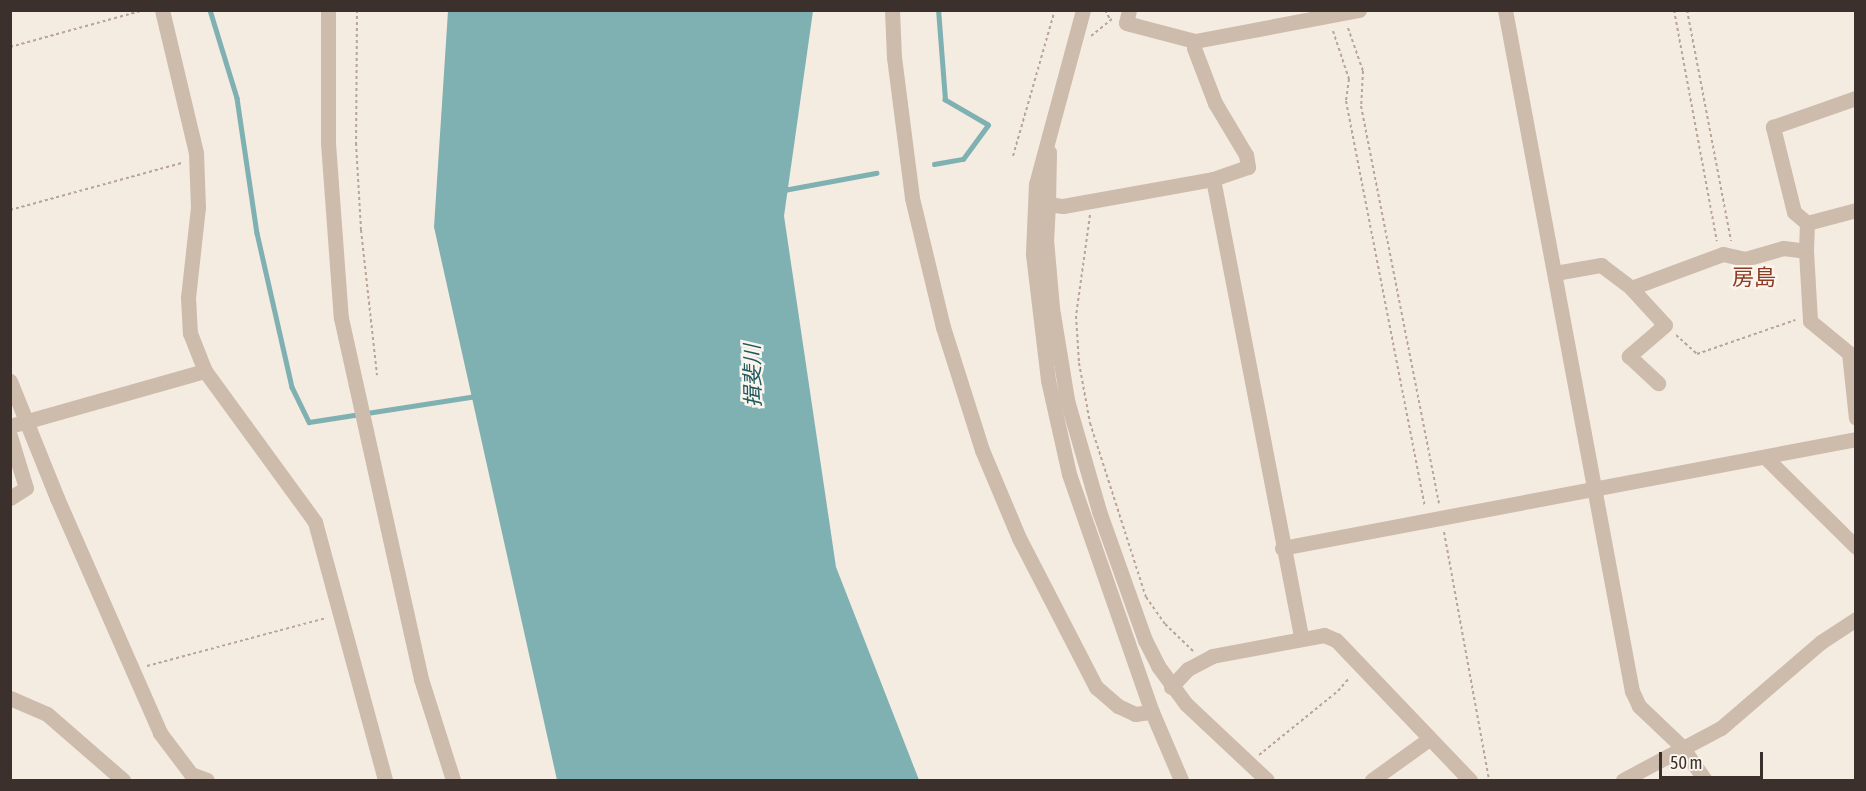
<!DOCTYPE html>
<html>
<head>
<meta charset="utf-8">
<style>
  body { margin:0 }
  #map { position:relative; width:1866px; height:791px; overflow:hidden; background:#f4ebe1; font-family:"Asap Condensed","Noto Sans JP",sans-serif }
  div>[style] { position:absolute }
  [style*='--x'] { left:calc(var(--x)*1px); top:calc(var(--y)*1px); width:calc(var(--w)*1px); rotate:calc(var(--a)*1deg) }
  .water>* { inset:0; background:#7fb0b2 }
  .stream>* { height:4.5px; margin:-2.25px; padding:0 2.25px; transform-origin:2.25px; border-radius:2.25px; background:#7fb0b2 }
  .path>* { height:2px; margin-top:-1px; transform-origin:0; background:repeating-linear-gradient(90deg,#b9a596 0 3px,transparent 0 6px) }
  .minor>* { height:15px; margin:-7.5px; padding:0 7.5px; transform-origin:7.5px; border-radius:7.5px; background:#cdbbac }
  span { translate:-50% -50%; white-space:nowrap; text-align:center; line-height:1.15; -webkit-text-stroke:5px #fbf5ee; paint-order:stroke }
  .water-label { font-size:21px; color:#1f5a5e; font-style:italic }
  .quarter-label { font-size:22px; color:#8c3b22 }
  .frame { position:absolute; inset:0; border:12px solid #3b302b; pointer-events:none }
  .scale { position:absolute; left:1659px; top:752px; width:104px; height:27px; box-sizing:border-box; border:3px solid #3b302b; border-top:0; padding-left:8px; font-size:18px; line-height:21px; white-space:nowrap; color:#3b302b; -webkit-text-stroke:4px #fbf5ee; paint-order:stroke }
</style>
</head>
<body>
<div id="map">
  <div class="water">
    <i style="clip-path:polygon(448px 11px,813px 11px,784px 216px,836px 567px,919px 780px,557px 780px,434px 227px)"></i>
  </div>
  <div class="stream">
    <i style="--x:210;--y:10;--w:92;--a:72.9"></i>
    <i style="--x:237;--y:98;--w:136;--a:81.6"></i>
    <i style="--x:257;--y:233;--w:158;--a:77.2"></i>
    <i style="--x:292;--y:387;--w:39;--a:64"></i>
    <i style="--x:309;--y:422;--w:164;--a:-8.8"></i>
    <i style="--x:934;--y:164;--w:29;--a:-10"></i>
    <i style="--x:963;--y:159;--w:42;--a:-53.7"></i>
    <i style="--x:988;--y:125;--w:50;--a:-149.8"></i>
    <i style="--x:945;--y:100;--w:90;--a:-94.4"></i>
    <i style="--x:784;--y:190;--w:94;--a:-10.5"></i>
  </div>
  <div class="path">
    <i style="--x:357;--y:10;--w:133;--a:90.4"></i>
    <i style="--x:356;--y:143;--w:87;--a:86.7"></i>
    <i style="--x:361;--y:230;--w:146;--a:83.7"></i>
    <i style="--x:1105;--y:10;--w:10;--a:61"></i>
    <i style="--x:1674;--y:10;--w:235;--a:79.5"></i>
    <i style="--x:1687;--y:10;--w:235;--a:79.2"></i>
    <i style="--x:1348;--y:28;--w:46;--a:70.8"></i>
    <i style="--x:1363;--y:71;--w:35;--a:93"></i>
    <i style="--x:1361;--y:106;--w:405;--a:78.9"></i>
    <i style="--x:1333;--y:31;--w:51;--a:71.6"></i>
    <i style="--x:1349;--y:79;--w:22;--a:98"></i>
    <i style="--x:1346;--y:101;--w:413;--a:79"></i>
    <i style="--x:1091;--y:36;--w:27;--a:-39"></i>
    <i style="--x:10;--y:47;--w:139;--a:-15.4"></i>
    <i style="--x:1013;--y:156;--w:152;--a:-74"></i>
    <i style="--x:10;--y:210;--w:178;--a:-15.3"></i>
    <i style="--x:1090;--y:215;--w:102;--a:97.9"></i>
    <i style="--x:1076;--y:316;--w:47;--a:86.3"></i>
    <i style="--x:1079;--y:363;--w:61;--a:79.6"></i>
    <i style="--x:1090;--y:423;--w:183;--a:72.2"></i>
    <i style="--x:1146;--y:597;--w:33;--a:55"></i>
    <i style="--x:1165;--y:624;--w:39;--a:44"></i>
    <i style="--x:1676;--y:335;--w:28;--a:42"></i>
    <i style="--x:1697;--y:354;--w:104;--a:-19.1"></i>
    <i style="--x:1444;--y:532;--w:252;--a:79.7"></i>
    <i style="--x:147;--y:666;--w:185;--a:-15"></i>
    <i style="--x:1259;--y:755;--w:102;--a:-39"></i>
    <i style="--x:1338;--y:691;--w:18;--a:-49"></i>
  </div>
  <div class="minor">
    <i style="--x:162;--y:10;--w:147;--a:76.6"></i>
    <i style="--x:196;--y:153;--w:54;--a:87.9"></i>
    <i style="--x:198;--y:207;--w:91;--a:96.3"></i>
    <i style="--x:188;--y:297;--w:36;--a:87"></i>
    <i style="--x:190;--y:333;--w:41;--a:68.5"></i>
    <i style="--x:205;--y:371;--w:187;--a:53.9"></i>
    <i style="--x:315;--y:522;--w:267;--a:74.8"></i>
    <i style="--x:328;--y:10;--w:133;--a:90"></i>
    <i style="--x:328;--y:143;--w:175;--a:85.8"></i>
    <i style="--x:341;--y:318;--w:370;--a:77.5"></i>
    <i style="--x:421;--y:679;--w:106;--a:72.4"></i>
    <i style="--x:892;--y:10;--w:47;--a:87.6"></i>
    <i style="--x:894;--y:57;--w:142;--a:82.7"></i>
    <i style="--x:912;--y:198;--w:133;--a:76.5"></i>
    <i style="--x:943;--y:327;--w:129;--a:72.4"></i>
    <i style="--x:982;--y:450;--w:95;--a:67.2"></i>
    <i style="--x:1019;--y:538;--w:168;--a:62.7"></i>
    <i style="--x:1096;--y:687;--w:29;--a:41"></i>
    <i style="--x:1118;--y:706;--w:19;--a:25"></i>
    <i style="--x:1135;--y:714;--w:17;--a:-7"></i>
    <i style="--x:1083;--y:10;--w:180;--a:105.1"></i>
    <i style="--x:1036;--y:184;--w:70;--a:92.5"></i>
    <i style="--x:1033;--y:254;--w:127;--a:83.2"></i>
    <i style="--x:1048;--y:380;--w:96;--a:77.4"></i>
    <i style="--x:1069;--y:474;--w:252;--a:70.8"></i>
    <i style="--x:1152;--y:712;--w:74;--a:66.9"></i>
    <i style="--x:1129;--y:10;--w:13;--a:103"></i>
    <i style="--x:1126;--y:23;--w:71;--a:14.6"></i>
    <i style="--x:1195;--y:41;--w:167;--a:-10.7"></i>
    <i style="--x:1505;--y:10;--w:693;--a:79.44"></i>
    <i style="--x:1632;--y:691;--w:17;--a:65"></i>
    <i style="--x:1639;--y:706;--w:59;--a:43.6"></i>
    <i style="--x:1682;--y:747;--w:40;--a:55.1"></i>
    <i style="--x:1049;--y:152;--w:52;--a:91.1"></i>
    <i style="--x:1048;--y:204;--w:15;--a:8"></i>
    <i style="--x:1063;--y:206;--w:152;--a:-10.2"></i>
    <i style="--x:1213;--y:179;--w:37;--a:-19"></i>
    <i style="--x:1248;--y:167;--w:12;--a:-99"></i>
    <i style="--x:1246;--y:155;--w:61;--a:-120.8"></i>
    <i style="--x:1215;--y:103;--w:59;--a:-110.9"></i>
    <i style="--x:1194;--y:48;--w:7;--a:-82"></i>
    <i style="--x:1213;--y:179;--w:467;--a:79.1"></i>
    <i style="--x:1048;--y:204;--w:35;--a:93"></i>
    <i style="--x:1046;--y:239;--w:69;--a:85"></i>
    <i style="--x:1052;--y:308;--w:93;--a:80.7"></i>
    <i style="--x:1067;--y:400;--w:116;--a:73.9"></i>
    <i style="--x:1099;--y:511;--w:137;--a:70.4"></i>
    <i style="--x:1145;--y:640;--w:29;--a:63"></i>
    <i style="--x:1158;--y:666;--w:47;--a:53.6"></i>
    <i style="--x:1186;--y:704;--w:111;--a:43.2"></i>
    <i style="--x:1807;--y:223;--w:17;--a:-140"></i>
    <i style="--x:1794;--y:212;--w:88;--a:-103.9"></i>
    <i style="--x:1773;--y:127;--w:88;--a:-19.3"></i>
    <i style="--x:1806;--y:251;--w:70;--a:86.7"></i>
    <i style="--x:1810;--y:321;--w:50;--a:39.4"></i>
    <i style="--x:1849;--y:353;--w:65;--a:83.9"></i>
    <i style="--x:1555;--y:273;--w:47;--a:-9.9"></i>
    <i style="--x:1601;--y:265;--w:38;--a:37"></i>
    <i style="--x:1631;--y:288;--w:98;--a:-20.3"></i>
    <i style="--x:1723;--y:254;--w:23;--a:13"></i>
    <i style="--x:1745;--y:259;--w:40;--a:-16"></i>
    <i style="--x:1783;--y:248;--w:23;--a:7"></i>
    <i style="--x:1806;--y:251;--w:28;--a:-88"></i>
    <i style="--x:1807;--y:223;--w:51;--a:-14.9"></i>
    <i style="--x:1631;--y:288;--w:50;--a:47.4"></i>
    <i style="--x:1665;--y:325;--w:48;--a:139.3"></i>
    <i style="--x:1629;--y:356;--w:40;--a:43"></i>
    <i style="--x:10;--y:381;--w:126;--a:68.1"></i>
    <i style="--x:57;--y:498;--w:257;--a:66.3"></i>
    <i style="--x:160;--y:733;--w:51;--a:52.9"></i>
    <i style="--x:191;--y:774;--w:17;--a:21"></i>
    <i style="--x:10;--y:426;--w:203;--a:-15.8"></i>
    <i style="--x:10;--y:436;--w:54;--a:72.9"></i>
    <i style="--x:26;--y:488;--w:19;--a:148"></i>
    <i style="--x:1765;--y:457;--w:128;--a:44.7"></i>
    <i style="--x:1282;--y:548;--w:584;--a:-10.75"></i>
    <i style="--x:1171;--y:687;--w:25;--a:-47"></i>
    <i style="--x:1188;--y:669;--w:27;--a:-28"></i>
    <i style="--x:1212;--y:656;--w:114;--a:-10.6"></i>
    <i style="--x:1324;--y:635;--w:13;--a:23"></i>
    <i style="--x:1336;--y:640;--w:194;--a:46.3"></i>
    <i style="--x:10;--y:698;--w:40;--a:23.4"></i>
    <i style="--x:47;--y:714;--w:101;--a:41"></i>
    <i style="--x:1372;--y:780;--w:70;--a:-35.7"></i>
    <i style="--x:1623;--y:780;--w:111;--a:-28"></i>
    <i style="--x:1721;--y:728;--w:132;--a:-40.7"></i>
    <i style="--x:1821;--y:642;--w:42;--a:-33.3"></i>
  </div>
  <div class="water-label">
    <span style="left:752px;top:376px;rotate:-91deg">揖斐川</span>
  </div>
  <div class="quarter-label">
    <span style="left:1754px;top:278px">房島</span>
  </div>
  <div class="frame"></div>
  <div class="scale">50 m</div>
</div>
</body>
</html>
